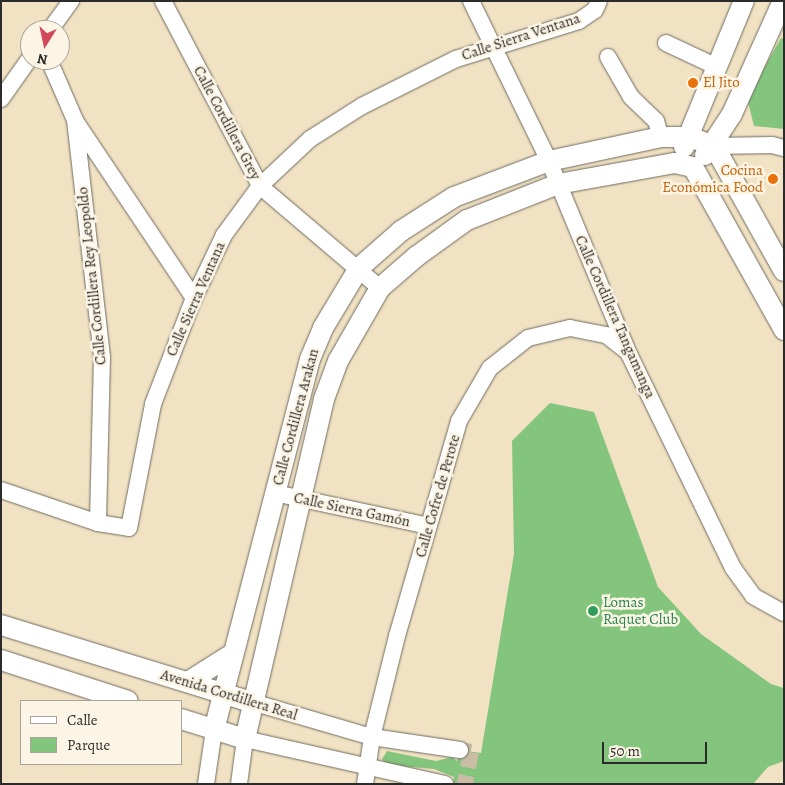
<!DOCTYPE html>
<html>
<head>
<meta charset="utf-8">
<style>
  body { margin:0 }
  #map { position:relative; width:785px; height:785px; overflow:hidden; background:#f1e2c3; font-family:Alegreya,serif }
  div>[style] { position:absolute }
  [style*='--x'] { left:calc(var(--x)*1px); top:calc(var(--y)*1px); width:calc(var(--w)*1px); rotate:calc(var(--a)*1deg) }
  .green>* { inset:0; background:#84c57e }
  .minor-tunnel>* { height:16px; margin-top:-8px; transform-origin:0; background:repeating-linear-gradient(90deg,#c9bda5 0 16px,transparent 0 24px) }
  .roads { filter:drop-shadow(0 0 1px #706b60) drop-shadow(0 0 1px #706b60) }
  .minor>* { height:16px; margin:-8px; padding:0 8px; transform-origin:8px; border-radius:8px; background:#fff }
  .tertiary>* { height:20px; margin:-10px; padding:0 10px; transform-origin:10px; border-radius:10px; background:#fff }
  .dots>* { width:14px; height:14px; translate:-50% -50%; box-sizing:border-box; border:2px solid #fcf5e5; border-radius:50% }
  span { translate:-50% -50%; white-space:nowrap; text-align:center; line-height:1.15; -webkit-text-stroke:5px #fcf5e5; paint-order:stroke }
  .street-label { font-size:15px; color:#2b2b2b }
  .food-label { font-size:15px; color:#c56008 }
  .left { translate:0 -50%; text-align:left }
  .right { translate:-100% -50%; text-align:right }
  .leisure-label { font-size:15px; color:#27864d }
  .frame { position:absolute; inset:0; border:2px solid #2b2b2b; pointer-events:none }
  .legend { position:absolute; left:20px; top:700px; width:162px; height:65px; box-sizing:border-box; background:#fcf5e5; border:1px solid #a8a49b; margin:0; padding:6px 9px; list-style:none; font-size:15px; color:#2b2b2b }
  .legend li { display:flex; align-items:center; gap:10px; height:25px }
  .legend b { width:25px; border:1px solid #a8a49b }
  .north { position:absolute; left:20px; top:20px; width:50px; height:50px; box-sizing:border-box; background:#fcf5e5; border:1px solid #a8a49b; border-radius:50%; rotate:190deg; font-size:14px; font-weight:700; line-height:20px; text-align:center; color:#2b2b2b }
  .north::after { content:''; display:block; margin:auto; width:18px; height:22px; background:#d1495b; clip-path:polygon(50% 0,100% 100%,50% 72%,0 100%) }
  .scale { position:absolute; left:602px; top:742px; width:105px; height:22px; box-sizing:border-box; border:2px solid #2b2b2b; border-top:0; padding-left:6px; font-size:15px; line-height:18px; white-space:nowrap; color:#2b2b2b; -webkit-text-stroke:4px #fcf5e5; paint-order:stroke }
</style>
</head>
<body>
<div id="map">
  <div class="green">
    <i style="clip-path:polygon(781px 38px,784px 39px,784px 129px,754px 126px,747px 98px)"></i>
    <i style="clip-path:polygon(550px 403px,594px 412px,658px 587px,701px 634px,771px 684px,784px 688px,784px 761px,768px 767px,753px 784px,453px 784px,454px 777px,434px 769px,387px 765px,382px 759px,387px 751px,436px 761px,452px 757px,457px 761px,460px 750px,481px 753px,514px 554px,512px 441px)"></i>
  </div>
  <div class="minor-tunnel">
    <i style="--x:460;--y:750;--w:11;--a:10"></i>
    <i style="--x:471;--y:752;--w:33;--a:101"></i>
  </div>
  <div class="roads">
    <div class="minor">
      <i style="--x:163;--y:1;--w:209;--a:62.3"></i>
      <i style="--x:260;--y:186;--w:157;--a:40.4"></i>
      <i style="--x:471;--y:1;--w:178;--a:64"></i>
      <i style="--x:549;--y:161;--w:209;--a:67.5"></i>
      <i style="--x:629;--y:354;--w:238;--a:64.1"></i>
      <i style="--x:733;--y:568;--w:34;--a:54"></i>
      <i style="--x:753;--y:596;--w:35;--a:29"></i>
      <i style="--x:50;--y:30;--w:36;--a:-54"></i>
      <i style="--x:666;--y:43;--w:56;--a:25.2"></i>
      <i style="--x:608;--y:57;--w:46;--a:60.1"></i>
      <i style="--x:631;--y:97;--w:35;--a:44"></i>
      <i style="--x:656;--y:121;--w:17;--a:73"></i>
      <i style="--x:49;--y:60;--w:65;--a:66.6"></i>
      <i style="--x:75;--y:120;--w:239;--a:83.5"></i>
      <i style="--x:102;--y:357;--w:166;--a:91.4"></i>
      <i style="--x:1;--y:99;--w:50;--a:-54.7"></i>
      <i style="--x:76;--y:122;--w:212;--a:56.2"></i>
      <i style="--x:714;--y:146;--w:58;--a:-1"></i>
      <i style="--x:772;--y:145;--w:12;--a:14"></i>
      <i style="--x:1;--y:490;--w:102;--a:18.8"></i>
      <i style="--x:98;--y:523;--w:31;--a:9"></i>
      <i style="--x:129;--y:528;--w:126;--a:-79"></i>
      <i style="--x:153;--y:404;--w:114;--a:-68.9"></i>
      <i style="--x:194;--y:298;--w:70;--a:-64.5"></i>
      <i style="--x:224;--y:235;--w:61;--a:-53.7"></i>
      <i style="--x:260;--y:186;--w:69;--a:-43.2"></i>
      <i style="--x:310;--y:139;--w:62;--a:-32.4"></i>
      <i style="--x:362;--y:106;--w:105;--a:-26.6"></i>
      <i style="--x:456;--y:59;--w:129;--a:-17.2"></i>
      <i style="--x:579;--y:21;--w:19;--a:-35"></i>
      <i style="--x:595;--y:10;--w:10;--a:-66"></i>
      <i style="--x:275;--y:493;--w:157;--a:12.1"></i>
      <i style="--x:252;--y:702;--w:125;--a:16.3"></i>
      <i style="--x:372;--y:737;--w:89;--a:8.4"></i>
      <i style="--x:206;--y:784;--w:55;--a:-81.6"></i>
      <i style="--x:239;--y:784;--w:45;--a:-82.4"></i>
      <i style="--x:245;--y:739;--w:205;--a:12.7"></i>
      <i style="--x:365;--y:784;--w:48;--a:-81.5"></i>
      <i style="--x:372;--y:737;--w:104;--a:-76.1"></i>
      <i style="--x:397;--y:636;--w:224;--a:-73.9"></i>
      <i style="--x:459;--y:421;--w:61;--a:-59.7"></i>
      <i style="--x:490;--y:368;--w:48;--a:-38.3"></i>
      <i style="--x:528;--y:338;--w:43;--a:-13.4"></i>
      <i style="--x:570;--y:328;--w:37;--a:11"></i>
      <i style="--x:606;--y:335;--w:28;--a:38"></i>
    </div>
    <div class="tertiary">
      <i style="--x:714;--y:146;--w:143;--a:60.8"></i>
      <i style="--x:684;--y:147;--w:158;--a:-67.7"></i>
      <i style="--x:705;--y:155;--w:49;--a:-56.6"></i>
      <i style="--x:732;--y:114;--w:124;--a:-65.7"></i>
      <i style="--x:693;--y:167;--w:187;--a:60.8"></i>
      <i style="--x:1;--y:625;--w:263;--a:17.1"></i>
      <i style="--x:1;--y:660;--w:133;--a:17.9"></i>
      <i style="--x:188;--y:682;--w:52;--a:-32.5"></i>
      <i style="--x:181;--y:719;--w:67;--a:17.4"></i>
      <i style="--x:245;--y:739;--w:349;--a:-76.9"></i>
      <i style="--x:324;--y:399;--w:40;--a:-69.8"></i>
      <i style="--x:338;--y:361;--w:84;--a:-60.1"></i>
      <i style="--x:380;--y:288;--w:49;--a:-40.9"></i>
      <i style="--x:417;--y:256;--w:62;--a:-35.8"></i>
      <i style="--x:467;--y:220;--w:98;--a:-21.6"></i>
      <i style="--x:558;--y:184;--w:119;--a:-10.2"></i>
      <i style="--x:675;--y:163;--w:18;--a:13"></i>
      <i style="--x:214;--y:730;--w:383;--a:-75.5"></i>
      <i style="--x:310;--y:359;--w:34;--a:-67"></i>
      <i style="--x:323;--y:328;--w:70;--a:-59"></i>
      <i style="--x:359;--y:268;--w:56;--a:-41.4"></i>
      <i style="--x:401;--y:231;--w:63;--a:-32.7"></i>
      <i style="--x:454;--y:197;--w:102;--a:-20.8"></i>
      <i style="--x:549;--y:161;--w:115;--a:-12.1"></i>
      <i style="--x:661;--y:137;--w:29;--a:0"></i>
      <i style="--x:690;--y:137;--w:26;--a:21"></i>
    </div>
  </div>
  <div class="dots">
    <i style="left:693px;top:83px;background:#e8710a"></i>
    <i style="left:773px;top:179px;background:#e8710a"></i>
    <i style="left:593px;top:611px;background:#2e9e5b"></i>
  </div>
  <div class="street-label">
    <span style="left:521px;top:37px;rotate:-18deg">Calle Sierra Ventana</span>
    <span style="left:227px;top:123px;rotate:62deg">Calle Cordillera Grey</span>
    <span style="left:92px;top:276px;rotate:-96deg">Calle Cordillera Rey Leopoldo</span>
    <span style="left:196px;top:299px;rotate:-66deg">Calle Sierra Ventana</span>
    <span style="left:615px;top:317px;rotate:66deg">Calle Cordillera Tangamanga</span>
    <span style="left:296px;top:417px;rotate:-75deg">Calle Cordillera Arakan</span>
    <span style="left:438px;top:496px;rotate:-74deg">Calle Cofre de Perote</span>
    <span style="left:352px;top:510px;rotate:12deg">Calle Sierra Gamón</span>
    <span style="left:229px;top:695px;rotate:17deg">Avenida Cordillera Real</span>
  </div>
  <div class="food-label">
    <span class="left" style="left:703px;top:83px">El Jito</span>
    <span class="right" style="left:763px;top:179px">Cocina<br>Económica Food</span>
  </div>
  <div class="leisure-label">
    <span class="left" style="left:603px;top:611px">Lomas<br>Raquet Club</span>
  </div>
  <div class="frame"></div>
  <ul class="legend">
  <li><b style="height:6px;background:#fff"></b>Calle</li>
  <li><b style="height:14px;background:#84c57e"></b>Parque</li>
  </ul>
  <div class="north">N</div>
  <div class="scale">50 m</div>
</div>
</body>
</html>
